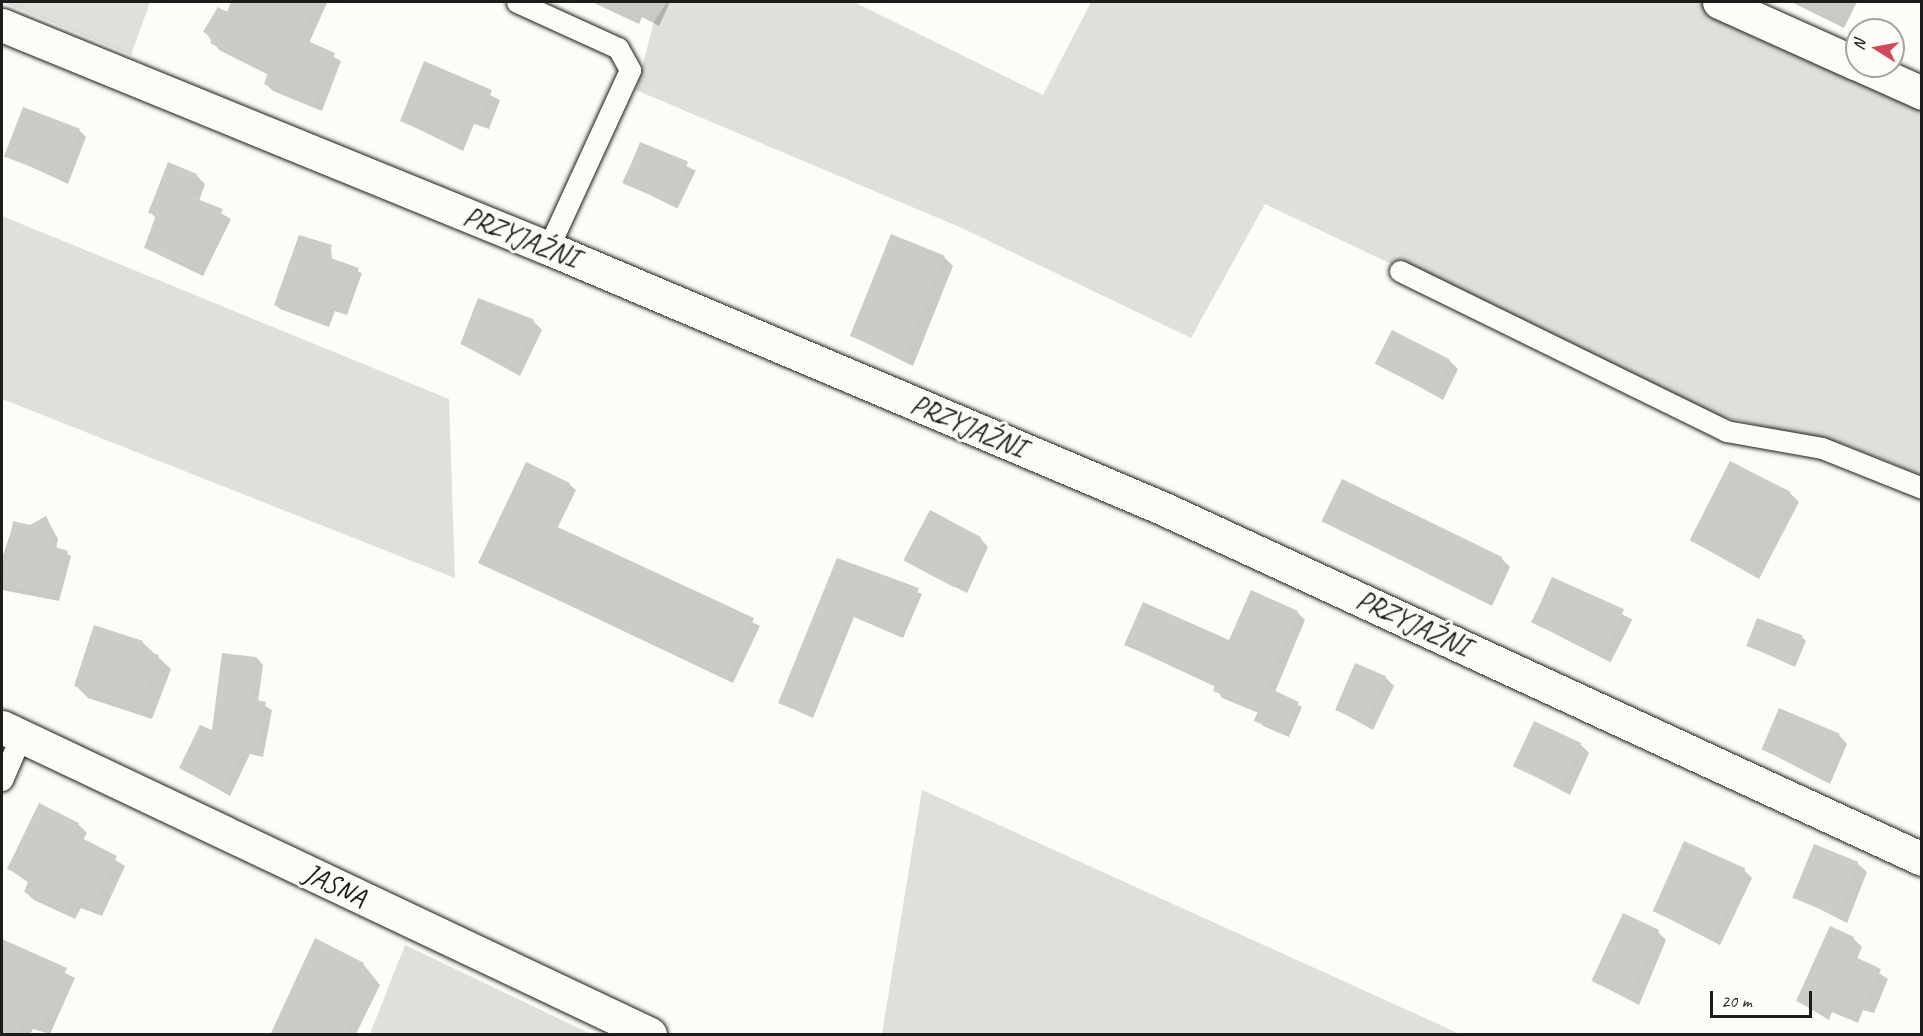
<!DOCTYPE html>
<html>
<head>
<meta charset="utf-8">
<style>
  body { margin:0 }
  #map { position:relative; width:1923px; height:1036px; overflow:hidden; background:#fdfcf7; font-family:Caveat,sans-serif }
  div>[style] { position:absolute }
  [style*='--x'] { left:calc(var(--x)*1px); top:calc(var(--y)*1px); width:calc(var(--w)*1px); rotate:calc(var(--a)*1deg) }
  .green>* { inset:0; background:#e0dfdb }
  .shadow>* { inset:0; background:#0003; transform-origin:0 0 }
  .building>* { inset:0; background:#cccbc8; transform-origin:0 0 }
  .roads { filter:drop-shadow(0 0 2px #1c1c1c) drop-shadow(0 0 2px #1c1c1c) }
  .lane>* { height:21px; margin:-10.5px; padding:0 10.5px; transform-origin:10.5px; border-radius:10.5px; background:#fdfcf7 }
  .street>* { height:33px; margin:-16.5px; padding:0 16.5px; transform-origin:16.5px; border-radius:16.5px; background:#fdfcf7 }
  span { translate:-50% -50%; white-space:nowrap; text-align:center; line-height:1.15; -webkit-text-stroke:6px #fdfcf7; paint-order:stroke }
  .street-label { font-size:28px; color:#1c1c1c }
  .frame { position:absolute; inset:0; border:3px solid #1c1c1c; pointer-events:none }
  .north { position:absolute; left:1845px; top:18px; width:60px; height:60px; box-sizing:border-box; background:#fdfcf7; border:2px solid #a3a29f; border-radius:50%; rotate:281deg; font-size:16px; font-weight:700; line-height:24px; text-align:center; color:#1c1c1c }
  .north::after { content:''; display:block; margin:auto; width:21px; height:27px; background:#d1495b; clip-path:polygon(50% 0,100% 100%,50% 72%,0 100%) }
  .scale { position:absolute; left:1710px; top:991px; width:102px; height:27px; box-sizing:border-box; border:3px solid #1c1c1c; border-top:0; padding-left:8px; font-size:18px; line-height:21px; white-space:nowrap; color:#1c1c1c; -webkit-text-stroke:4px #fdfcf7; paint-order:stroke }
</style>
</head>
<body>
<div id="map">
  <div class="green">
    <i style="clip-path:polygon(2px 2px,150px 2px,131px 55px)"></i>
    <i style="clip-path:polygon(667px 2px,854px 2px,1043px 95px,1091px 2px,1718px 2px,1785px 43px,1921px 110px,1921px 475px,1843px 444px,1705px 413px,1265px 204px,1191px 338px,964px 229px,636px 90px,654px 22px)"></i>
    <i style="clip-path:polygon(2px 216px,449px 399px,455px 578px,2px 399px)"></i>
    <i style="clip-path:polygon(922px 790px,1460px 1034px,882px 1034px)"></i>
    <i style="clip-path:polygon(405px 945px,591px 1034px,370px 1034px)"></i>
  </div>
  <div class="shadow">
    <i style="clip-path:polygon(280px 2px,327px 3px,309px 43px,341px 61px,322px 111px,273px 91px,266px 84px,269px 75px,219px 50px,205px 32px,219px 9px,247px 18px,275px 15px)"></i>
    <i style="clip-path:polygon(592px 2px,670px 2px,659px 26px,642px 17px,639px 24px)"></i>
    <i style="clip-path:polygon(1791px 2px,1857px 2px,1844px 28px)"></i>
    <i style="clip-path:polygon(425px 63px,500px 100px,489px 129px,474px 124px,463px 151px,402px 121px)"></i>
    <i style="clip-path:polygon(79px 130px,86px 137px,68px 184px,6px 155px)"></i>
    <i style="left:641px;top:144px;width:61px;height:42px;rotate:26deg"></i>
    <i style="clip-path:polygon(196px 175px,205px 184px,199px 201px,231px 219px,203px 276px,145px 248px,156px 218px,150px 212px)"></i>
    <i style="clip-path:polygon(331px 247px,332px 260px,362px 273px,347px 315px,335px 311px,329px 327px,280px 309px,276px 305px)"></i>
    <i style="clip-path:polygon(944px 257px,953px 266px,913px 366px,852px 336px)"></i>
    <i style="clip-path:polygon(533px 321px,542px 330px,520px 376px,461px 344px)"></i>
    <i style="clip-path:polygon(1449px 360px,1458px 369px,1443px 400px,1377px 363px)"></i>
    <i style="clip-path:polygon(569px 484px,576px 490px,557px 529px,760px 626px,733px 683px,480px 563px)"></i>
    <i style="clip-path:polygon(1790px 493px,1799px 502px,1759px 579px,1692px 541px)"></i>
    <i style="clip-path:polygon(46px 518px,58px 539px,56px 549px,71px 556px,59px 601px,2px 590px,2px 558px,14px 523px,30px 527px)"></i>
    <i style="clip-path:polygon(1325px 522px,1501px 558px,1510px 567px,1492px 606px)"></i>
    <i style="clip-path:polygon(980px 538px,988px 547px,967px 593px,909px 563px)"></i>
    <i style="clip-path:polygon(838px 560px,922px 594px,903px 638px,854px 617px,813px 718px,780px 703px)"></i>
    <i style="left:1553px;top:579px;width:89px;height:48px;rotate:27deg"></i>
    <i style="clip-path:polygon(1297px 612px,1305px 620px,1275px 692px,1302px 707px,1289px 737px,1263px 726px,1261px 714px,1222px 698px,1216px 687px,1126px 645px,1230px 641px)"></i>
    <i style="clip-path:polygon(1802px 637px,1806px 641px,1795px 667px,1747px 645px)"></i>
    <i style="clip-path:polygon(142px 642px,171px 669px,152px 719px,88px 698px,75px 685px)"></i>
    <i style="clip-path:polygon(257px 658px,263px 665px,258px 702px,272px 710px,263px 757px,250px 754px,230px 796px,181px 768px,213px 733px)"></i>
    <i style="clip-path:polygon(1385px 677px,1394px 686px,1373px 730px,1337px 710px)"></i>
    <i style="clip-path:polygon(1839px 735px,1847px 744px,1830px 784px,1764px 750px)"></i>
    <i style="clip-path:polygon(1580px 744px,1589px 753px,1570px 795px,1516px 766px)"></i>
    <i style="clip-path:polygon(78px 824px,87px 833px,83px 840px,125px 866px,102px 916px,81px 908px,75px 919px,34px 900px,25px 892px,29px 883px,9px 869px)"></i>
    <i style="clip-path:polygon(1858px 864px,1867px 872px,1847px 923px,1796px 897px)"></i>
    <i style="clip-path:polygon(1744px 870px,1752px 878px,1720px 945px,1654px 911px)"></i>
    <i style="clip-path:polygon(1658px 932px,1666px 940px,1639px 1005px,1595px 982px)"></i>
    <i style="clip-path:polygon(1853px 938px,1862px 947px,1857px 959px,1888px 979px,1874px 1013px,1863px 1010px,1858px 1023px,1832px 1012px,1829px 1020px,1798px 1001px)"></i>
    <i style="clip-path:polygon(5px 942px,75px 978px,50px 1034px,33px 1029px,30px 1034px,2px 1034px)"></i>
    <i style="clip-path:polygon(363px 964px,380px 985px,356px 1034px,273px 1034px)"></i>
  </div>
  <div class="building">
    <i style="clip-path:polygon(231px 2px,317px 2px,301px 38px,335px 53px,314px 105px,264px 84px,268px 73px,210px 43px,213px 37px,203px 32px,218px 7px,227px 12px)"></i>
    <i style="clip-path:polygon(424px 61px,492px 90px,480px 121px,465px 116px,455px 144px,400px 121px)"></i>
    <i style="left:23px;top:107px;width:61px;height:53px;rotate:21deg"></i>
    <i style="left:640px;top:142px;width:52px;height:45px;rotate:22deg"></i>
    <i style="clip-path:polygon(168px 162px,197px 174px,189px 196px,223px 209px,195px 268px,144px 248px,156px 215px,148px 213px)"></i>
    <i style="left:891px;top:234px;width:58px;height:110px;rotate:22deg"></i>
    <i style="clip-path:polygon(299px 235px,332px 245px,328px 257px,359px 268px,343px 312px,331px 308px,325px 324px,274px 305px)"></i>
    <i style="left:478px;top:298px;width:60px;height:49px;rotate:21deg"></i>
    <i style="left:1392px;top:330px;width:65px;height:38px;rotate:27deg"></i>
    <i style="left:1730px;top:461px;width:68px;height:89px;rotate:27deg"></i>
    <i style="clip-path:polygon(526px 462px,570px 483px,551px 524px,754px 618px,727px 677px,478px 563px)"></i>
    <i style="left:1342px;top:479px;width:178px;height:47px;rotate:26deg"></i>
    <i style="left:930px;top:510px;width:58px;height:57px;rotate:28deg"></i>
    <i style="clip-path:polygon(46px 516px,55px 534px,52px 546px,68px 551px,55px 597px,2px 584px,13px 521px,30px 525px)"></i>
    <i style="clip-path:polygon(837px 558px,919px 588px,899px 635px,850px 614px,808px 715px,778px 703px)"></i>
    <i style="left:1552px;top:577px;width:79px;height:50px;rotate:24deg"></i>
    <i style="clip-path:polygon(1251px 590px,1298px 611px,1257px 708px,1213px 691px,1216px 683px,1124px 645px,1143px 602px,1229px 640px)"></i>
    <i style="left:1757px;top:618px;width:49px;height:30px;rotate:21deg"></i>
    <i style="clip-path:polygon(94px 625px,143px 641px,140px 649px,159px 655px,139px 707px,74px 686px)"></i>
    <i style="clip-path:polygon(222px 653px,257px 657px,252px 699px,266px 702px,257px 752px,243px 748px,223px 791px,179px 768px,200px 725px,212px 730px)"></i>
    <i style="left:1355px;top:663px;width:34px;height:51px;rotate:23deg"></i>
    <i style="left:1269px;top:688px;width:33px;height:36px;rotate:25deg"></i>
    <i style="left:1779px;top:708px;width:66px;height:45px;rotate:23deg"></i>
    <i style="left:1534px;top:721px;width:52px;height:50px;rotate:25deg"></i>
    <i style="clip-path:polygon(39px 803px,79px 823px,74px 834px,117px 856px,93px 909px,72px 900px,66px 912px,24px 892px,29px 879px,7px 869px)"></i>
    <i style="left:1684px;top:841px;width:67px;height:77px;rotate:24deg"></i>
    <i style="left:1814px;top:844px;width:48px;height:58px;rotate:22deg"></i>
    <i style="left:1623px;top:913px;width:40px;height:75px;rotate:25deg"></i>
    <i style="clip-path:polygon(1830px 926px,1854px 937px,1847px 953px,1881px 969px,1865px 1005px,1854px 1002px,1849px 1015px,1823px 1005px,1820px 1013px,1796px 1001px)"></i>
    <i style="clip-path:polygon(315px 938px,364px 963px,361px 970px,372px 975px,344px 1035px,270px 1035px)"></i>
    <i style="clip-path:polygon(2px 939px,67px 968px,40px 1028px,24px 1021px,18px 1035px,2px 1035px)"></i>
  </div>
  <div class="roads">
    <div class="lane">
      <i style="--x:517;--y:2;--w:111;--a:24.5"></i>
      <i style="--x:618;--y:48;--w:25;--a:61"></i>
      <i style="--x:630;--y:70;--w:196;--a:114.7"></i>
      <i style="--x:1400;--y:271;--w:363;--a:26.1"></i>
      <i style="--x:1726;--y:431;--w:97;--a:10"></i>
      <i style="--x:1822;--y:448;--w:108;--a:21.8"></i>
      <i style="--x:2;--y:780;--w:48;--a:-66.6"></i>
    </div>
    <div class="street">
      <i style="--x:1719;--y:2;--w:151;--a:24.2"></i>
      <i style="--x:2;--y:25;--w:590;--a:22.22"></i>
      <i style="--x:548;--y:248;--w:667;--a:22.95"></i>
      <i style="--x:1162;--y:508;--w:837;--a:24.79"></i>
      <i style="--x:1862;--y:66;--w:66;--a:24.2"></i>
      <i style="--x:2;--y:727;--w:717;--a:25.35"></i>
    </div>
  </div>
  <div class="street-label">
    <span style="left:521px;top:237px;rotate:22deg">PRZYJAŹNI</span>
    <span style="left:968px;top:426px;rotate:23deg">PRZYJAŹNI</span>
    <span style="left:1413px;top:623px;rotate:25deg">PRZYJAŹNI</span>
    <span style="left:335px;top:885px;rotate:25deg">JASNA</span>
  </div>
  <div class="frame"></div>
  <div class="north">N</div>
  <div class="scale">20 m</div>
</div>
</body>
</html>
